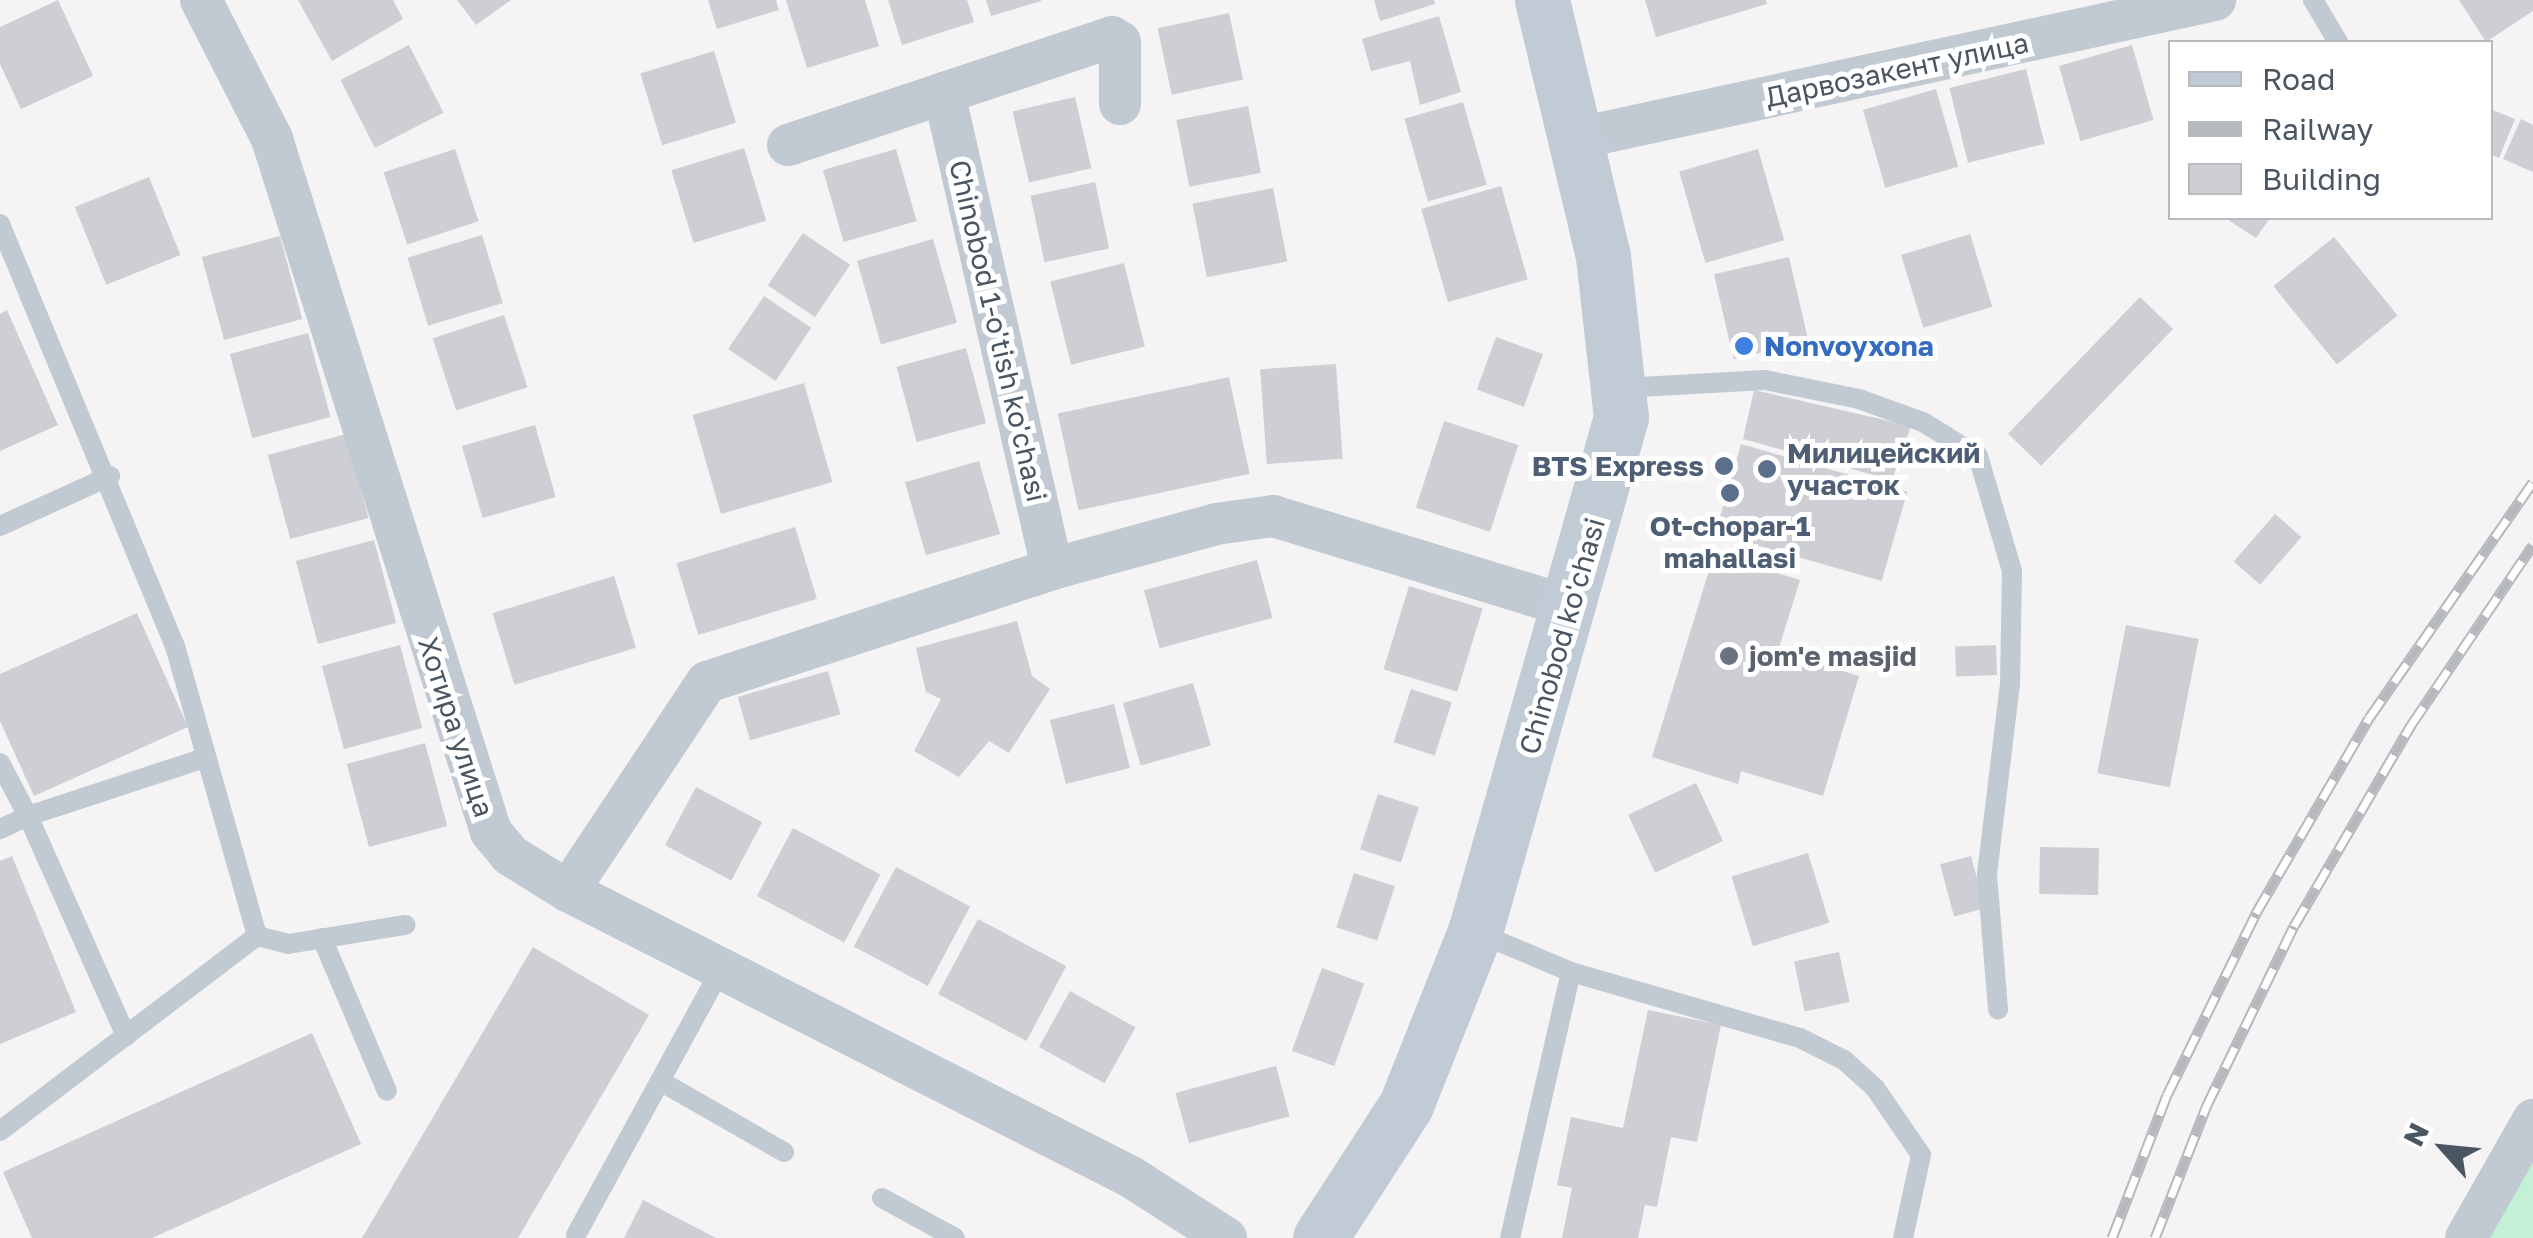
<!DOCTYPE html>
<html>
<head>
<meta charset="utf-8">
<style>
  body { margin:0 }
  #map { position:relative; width:2533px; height:1238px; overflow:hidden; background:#f5f3f3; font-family:"Golos Text",sans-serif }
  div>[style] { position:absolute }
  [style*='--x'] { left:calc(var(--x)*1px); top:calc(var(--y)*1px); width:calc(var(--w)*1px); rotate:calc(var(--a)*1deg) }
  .green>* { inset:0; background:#c3f1d5 }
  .building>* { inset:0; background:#cdcfd5; transform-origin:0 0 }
  .lane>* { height:20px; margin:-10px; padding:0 10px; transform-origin:10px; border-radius:10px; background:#c1cad2 }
  .street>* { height:42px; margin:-21px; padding:0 21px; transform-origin:21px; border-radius:21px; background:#c1cad2 }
  .secondary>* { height:55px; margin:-27.5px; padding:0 27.5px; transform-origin:27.5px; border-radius:27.5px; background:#c1cbd6 }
  .rail>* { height:11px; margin-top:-5.5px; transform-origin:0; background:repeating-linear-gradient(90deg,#fff 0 22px,#b5b8bd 0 44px); box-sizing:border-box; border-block:2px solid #b5b8bd }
  .dots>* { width:28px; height:28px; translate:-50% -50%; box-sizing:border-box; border:5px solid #fff; border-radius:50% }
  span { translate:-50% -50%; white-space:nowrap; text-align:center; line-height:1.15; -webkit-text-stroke:10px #fff; paint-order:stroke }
  .street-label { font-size:28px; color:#4a5661 }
  .shop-label { font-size:28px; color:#366cbe; font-weight:700 }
  .left { translate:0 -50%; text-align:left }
  .service-label { font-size:28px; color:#4e5e75; font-weight:700 }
  .right { translate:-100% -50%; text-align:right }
  .worship-label { font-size:28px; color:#5b616d; font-weight:700 }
  .legend { position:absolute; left:2168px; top:40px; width:325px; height:180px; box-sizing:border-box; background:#fff; border:2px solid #b7bbc0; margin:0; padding:12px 18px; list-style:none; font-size:30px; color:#4a5661 }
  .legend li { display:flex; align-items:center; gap:20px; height:50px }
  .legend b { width:50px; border:2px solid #b7bbc0 }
  .north { position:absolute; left:2393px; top:1098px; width:100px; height:100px; -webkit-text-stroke:8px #fff; paint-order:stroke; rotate:297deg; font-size:28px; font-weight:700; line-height:40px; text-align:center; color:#4a5661 }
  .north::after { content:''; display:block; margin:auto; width:35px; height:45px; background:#4a5661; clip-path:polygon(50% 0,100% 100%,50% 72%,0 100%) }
</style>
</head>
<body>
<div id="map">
  <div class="green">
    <i style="clip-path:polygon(2533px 1147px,2533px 1238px,2484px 1238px)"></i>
  </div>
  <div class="building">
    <i style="clip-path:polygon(58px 0,93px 76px,21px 109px,0 64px,0 27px)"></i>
    <i style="clip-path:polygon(298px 0,393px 0,403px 19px,332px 61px)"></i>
    <i style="clip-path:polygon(457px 0,511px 0,476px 25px)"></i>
    <i style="clip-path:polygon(708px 0,776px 0,779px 10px,717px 29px)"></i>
    <i style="clip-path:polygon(786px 0,865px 0,879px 46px,807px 68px)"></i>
    <i style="clip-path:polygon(888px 0,967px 0,974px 22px,902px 45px)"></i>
    <i style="clip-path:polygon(986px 0,1041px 0,1041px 1px,991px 16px)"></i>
    <i style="clip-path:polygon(1374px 0,1434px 0,1435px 4px,1380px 21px)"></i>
    <i style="clip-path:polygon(1645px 0,1766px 0,1767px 4px,1656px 37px)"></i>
    <i style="clip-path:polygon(2459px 0,2533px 0,2533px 11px,2486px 42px)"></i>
    <i style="left:1229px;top:13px;width:68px;height:73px;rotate:78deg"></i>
    <i style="clip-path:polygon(1439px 16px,1461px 92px,1420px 105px,1410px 61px,1371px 71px,1362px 39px)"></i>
    <i style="left:409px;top:45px;width:76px;height:77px;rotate:63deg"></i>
    <i style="left:2132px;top:45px;width:78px;height:76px;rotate:74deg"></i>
    <i style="left:714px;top:51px;width:75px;height:77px;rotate:73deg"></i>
    <i style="left:2026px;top:69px;width:77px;height:79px;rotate:76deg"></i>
    <i style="left:1936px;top:89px;width:81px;height:76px;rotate:74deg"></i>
    <i style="left:1075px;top:97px;width:73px;height:64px;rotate:77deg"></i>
    <i style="left:1463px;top:102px;width:86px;height:61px;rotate:74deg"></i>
    <i style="left:1248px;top:106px;width:68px;height:73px;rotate:79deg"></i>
    <i style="clip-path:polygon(2490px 109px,2515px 119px,2499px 158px,2490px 154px)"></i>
    <i style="clip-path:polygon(2521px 119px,2533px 125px,2533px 172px,2503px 159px)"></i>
    <i style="left:744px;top:148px;width:76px;height:76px;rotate:73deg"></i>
    <i style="left:455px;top:149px;width:76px;height:75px;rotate:72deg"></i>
    <i style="left:896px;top:149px;width:75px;height:76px;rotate:74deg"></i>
    <i style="left:1758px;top:149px;width:95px;height:82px;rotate:74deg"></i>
    <i style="left:149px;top:177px;width:84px;height:80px;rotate:68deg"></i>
    <i style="left:1095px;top:182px;width:68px;height:66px;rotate:78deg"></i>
    <i style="left:1501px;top:186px;width:97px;height:83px;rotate:74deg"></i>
    <i style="left:1273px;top:188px;width:75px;height:82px;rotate:79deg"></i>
    <i style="clip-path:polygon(2225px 218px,2270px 218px,2256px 238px)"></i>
    <i style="left:803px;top:233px;width:57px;height:63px;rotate:34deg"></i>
    <i style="left:1970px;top:234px;width:76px;height:72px;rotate:73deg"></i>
    <i style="left:482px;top:235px;width:71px;height:78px;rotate:73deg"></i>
    <i style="left:280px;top:236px;width:86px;height:81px;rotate:75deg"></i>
    <i style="left:2334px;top:237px;width:101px;height:78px;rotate:51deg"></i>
    <i style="left:933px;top:239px;width:87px;height:79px;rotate:74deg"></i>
    <i style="left:1789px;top:257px;width:87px;height:77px;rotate:77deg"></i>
    <i style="left:1124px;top:263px;width:86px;height:76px;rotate:76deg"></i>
    <i style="left:764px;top:296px;width:57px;height:64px;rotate:34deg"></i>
    <i style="left:2140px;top:297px;width:46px;height:190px;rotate:44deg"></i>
    <i style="clip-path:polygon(7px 310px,58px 425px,0 451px,0 314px)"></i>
    <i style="left:504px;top:315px;width:76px;height:75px;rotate:72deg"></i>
    <i style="left:308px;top:333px;width:87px;height:81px;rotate:75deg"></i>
    <i style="left:1496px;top:337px;width:50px;height:56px;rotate:20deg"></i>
    <i style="left:966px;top:348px;width:78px;height:72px;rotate:75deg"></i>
    <i style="left:1336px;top:364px;width:95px;height:76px;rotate:86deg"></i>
    <i style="left:1229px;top:377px;width:99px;height:175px;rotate:78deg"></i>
    <i style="left:804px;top:383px;width:103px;height:116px;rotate:74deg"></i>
    <i style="clip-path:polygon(1754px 390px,1911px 426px,1892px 480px,1743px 439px)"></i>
    <i style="left:1444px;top:421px;width:78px;height:91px;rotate:18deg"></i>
    <i style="left:535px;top:425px;width:75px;height:76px;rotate:74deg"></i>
    <i style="left:346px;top:434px;width:87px;height:81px;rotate:75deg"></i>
    <i style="left:1741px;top:444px;width:173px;height:93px;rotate:16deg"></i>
    <i style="left:979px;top:461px;width:76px;height:77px;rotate:74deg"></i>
    <i style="left:2275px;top:514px;width:35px;height:63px;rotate:41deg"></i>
    <i style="left:795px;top:527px;width:75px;height:124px;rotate:73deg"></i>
    <i style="left:374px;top:540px;width:86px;height:81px;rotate:75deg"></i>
    <i style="clip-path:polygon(1714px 554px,1800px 580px,1778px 651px,1859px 676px,1823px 796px,1741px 771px,1738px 784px,1652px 757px)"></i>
    <i style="left:1257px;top:560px;width:60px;height:117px;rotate:75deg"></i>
    <i style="left:614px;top:576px;width:75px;height:127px;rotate:73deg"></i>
    <i style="left:1409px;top:586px;width:77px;height:87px;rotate:17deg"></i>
    <i style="clip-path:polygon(137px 613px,188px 727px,34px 796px,0 721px,0 674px)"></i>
    <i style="clip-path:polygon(1017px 621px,1032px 676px,1050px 689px,1009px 753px,989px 741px,959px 777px,914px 751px,941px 699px,926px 692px,916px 648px)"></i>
    <i style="left:2126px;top:625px;width:74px;height:151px;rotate:11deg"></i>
    <i style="left:400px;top:645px;width:86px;height:81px;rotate:75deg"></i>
    <i style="left:1996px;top:645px;width:30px;height:41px;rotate:88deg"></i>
    <i style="left:828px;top:671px;width:45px;height:94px;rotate:74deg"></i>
    <i style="left:1193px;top:683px;width:65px;height:73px;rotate:74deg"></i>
    <i style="left:1411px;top:689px;width:43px;height:56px;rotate:18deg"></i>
    <i style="left:1114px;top:704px;width:66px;height:66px;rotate:76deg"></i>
    <i style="left:425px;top:743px;width:86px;height:81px;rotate:75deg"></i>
    <i style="left:1696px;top:783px;width:64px;height:75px;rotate:65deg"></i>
    <i style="left:696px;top:787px;width:75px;height:66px;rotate:28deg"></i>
    <i style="left:1378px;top:794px;width:43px;height:58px;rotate:18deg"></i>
    <i style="left:793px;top:828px;width:99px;height:77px;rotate:28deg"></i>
    <i style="left:2040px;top:847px;width:59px;height:47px;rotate:1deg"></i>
    <i style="left:1808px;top:853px;width:73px;height:80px;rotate:73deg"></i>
    <i style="clip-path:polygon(12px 856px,76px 1012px,0 1044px,0 861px)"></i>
    <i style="left:1971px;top:856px;width:54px;height:32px;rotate:75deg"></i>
    <i style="left:896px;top:867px;width:84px;height:90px;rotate:28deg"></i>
    <i style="left:1354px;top:873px;width:43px;height:57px;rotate:18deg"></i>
    <i style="left:978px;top:919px;width:100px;height:85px;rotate:28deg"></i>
    <i style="clip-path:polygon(533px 947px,649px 1015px,518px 1238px,362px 1238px)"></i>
    <i style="left:1839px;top:952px;width:51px;height:46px;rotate:78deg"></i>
    <i style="left:1322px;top:968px;width:45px;height:88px;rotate:20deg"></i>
    <i style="left:1070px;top:991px;width:75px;height:64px;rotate:29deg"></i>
    <i style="clip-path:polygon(1648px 1010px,1721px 1025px,1697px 1142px,1671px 1137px,1657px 1207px,1645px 1205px,1638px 1238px,1562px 1238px,1572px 1188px,1557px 1185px,1571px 1117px,1623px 1128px)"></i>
    <i style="clip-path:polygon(312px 1033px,361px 1144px,152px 1238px,32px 1238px,3px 1172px)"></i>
    <i style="left:1276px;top:1066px;width:52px;height:104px;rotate:75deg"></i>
    <i style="clip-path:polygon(643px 1200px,716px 1238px,624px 1238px)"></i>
  </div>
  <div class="lane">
    <i style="--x:2313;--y:0;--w:49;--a:59.2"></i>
    <i style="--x:0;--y:224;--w:457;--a:67.5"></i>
    <i style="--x:175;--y:646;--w:301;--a:74.2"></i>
    <i style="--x:257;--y:936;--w:32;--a:14"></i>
    <i style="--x:288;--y:944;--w:119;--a:-9.2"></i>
    <i style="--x:1623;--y:388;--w:142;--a:-3.2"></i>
    <i style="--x:1765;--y:380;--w:96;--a:11.4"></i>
    <i style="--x:1859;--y:399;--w:68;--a:19.8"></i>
    <i style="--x:1923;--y:422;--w:65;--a:31.7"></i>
    <i style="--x:1978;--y:456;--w:120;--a:73.5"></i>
    <i style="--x:2012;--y:571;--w:113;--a:91"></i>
    <i style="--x:2010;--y:684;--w:192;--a:96.9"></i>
    <i style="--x:1987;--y:875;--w:135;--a:85.3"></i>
    <i style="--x:0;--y:526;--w:121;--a:-24.4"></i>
    <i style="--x:0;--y:763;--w:60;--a:62.2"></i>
    <i style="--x:28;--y:816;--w:31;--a:155"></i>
    <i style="--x:1476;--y:932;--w:103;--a:22.8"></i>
    <i style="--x:1571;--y:972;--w:238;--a:16.1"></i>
    <i style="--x:1800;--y:1038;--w:49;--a:26.6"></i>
    <i style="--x:1844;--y:1060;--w:42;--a:42.1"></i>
    <i style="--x:1875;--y:1088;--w:81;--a:55.5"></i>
    <i style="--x:1921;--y:1155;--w:85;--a:102.2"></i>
    <i style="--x:322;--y:938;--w:166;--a:67"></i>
    <i style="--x:126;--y:1036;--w:241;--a:-114"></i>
    <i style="--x:28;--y:816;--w:185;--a:-18.2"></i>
    <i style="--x:660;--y:1081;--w:143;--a:29.8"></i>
    <i style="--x:0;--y:1131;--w:323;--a:-37.2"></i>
    <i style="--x:882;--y:1198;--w:83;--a:28.7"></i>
    <i style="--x:576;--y:1235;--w:303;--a:-61.4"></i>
    <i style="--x:1510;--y:1238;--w:273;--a:-77.1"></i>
  </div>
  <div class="street">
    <i style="--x:201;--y:0;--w:156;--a:62.9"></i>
    <i style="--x:272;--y:139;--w:727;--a:72.46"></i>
    <i style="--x:491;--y:832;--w:30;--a:50"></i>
    <i style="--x:510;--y:855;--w:68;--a:31.8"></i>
    <i style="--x:568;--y:891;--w:631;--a:26.93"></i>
    <i style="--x:1131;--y:1177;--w:113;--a:32.7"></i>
    <i style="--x:944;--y:93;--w:177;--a:-18.4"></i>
    <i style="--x:1112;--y:37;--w:9;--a:32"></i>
    <i style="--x:1120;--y:42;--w:62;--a:90"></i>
    <i style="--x:1579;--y:138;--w:651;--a:-12.24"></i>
    <i style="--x:788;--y:145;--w:164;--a:-18.4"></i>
    <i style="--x:944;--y:93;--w:488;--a:77.2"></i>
    <i style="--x:568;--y:891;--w:251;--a:-56.4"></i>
    <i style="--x:707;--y:682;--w:363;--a:-18.1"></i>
    <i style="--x:1052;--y:569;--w:170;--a:-15.3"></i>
    <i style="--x:1216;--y:524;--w:58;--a:-8"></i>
    <i style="--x:1273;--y:516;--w:311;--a:17"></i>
    <i style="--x:2466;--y:1238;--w:136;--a:-60.4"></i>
  </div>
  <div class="secondary">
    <i style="--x:1320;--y:1238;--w:158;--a:-57.1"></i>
    <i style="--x:1406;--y:1105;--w:186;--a:-68.3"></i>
    <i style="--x:1475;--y:932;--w:535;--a:-74.17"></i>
    <i style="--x:1621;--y:417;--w:162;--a:-96.4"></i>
    <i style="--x:1603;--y:256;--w:263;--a:-103.4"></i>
  </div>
  <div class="rail">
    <i style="--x:2112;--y:1238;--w:153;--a:-69"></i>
    <i style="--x:2167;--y:1095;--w:203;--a:-63.9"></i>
    <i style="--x:2256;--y:913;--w:225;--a:-59.9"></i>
    <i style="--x:2369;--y:718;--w:287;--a:-55.2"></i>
    <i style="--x:2155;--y:1238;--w:141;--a:-68.7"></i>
    <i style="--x:2206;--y:1107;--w:201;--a:-64.1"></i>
    <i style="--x:2294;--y:926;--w:233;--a:-59.8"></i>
    <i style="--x:2411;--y:725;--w:217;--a:-55.9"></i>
  </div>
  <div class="dots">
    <i style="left:1744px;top:346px;background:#3f7fe0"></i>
    <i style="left:1724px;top:466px;background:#5c6f8a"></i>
    <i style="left:1767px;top:469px;background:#5c6f8a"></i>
    <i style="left:1730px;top:493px;background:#5c6f8a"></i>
    <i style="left:1729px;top:656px;background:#6b7280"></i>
  </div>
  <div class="street-label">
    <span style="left:1897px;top:70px;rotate:-12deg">Дарвозакент улица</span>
    <span style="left:998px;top:331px;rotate:77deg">Chinobod 1-o'tish ko'chasi</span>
    <span style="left:1562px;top:636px;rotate:-74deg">Chinobod ko'chasi</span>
    <span style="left:456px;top:727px;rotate:72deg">Хотира улица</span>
  </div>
  <div class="shop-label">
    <span class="left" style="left:1764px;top:346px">Nonvoyxona</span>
  </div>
  <div class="service-label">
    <span class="left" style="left:1787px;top:469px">Милицейский<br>участок</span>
    <span class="right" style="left:1704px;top:466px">BTS Express</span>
    <span style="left:1730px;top:542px">Ot-chopar-1<br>mahallasi</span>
  </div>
  <div class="worship-label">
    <span class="left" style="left:1749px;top:656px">jom'e masjid</span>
  </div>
  <ul class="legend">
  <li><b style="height:12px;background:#c1cbd6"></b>Road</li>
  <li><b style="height:12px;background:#b5b8bd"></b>Railway</li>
  <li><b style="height:28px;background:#cdcfd5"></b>Building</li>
  </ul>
  <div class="north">N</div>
</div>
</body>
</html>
